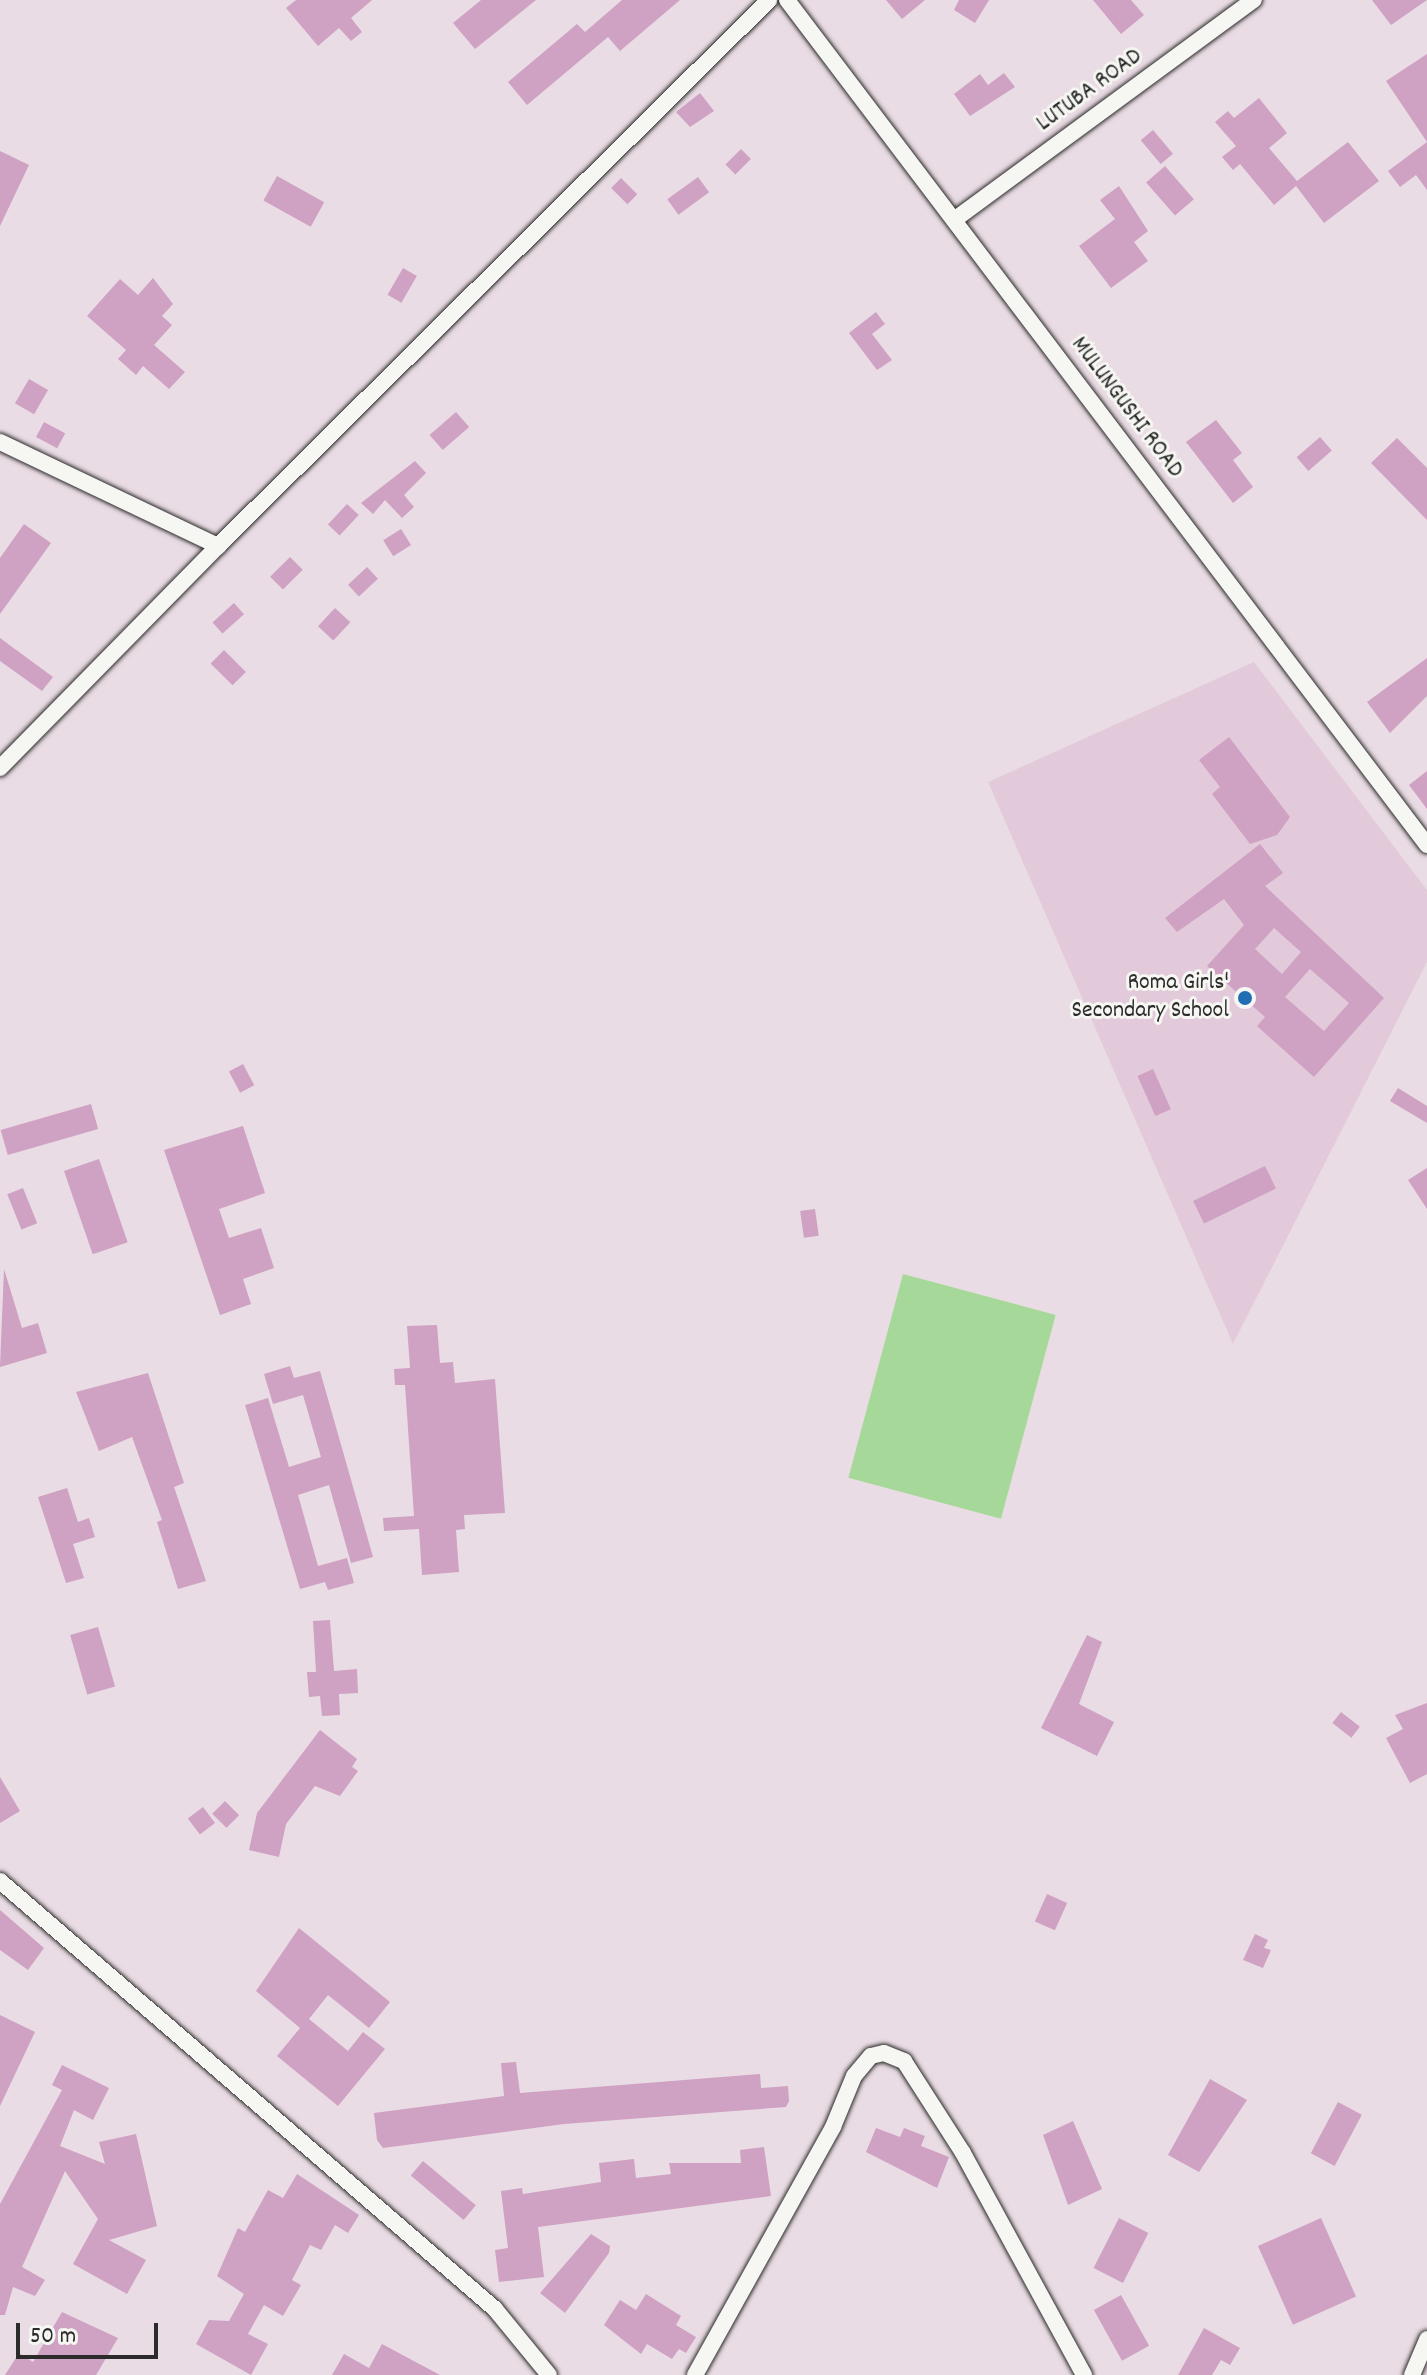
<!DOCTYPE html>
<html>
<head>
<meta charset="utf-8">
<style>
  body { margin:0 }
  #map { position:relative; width:1427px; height:2375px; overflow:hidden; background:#eadce4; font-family:Dekko,sans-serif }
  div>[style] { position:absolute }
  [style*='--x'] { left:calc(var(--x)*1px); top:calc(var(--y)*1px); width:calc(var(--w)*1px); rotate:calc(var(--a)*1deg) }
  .built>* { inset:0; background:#e2cada }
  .green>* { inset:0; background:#a6d899; transform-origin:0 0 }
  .building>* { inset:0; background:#cfa1c3; transform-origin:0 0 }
  .roads { filter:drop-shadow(0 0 2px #2b2b2b) drop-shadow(0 0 2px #2b2b2b) }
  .street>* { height:16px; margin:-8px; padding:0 8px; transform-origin:8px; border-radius:8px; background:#f6f6f2 }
  .dots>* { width:22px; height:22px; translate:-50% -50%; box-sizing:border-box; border:4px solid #f6f6f2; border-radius:50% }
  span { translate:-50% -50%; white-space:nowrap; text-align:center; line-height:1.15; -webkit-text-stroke:6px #f6f6f2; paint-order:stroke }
  .street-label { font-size:24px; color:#2b2b2b }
  .poi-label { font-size:24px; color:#2b2b2b }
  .right { translate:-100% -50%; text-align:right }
  .scale { position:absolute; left:16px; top:2323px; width:142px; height:36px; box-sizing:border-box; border:4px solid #2b2b2b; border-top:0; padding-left:10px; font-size:24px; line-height:28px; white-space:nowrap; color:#2b2b2b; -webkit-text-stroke:6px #f6f6f2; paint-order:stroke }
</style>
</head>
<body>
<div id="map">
  <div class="built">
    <i style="clip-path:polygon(1254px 662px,1427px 890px,1427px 962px,1233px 1344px,988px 782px)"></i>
  </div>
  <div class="green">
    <i style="left:903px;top:1274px;width:158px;height:211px;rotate:15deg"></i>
  </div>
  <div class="building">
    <i style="clip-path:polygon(296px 0,372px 0,351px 18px,362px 32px,351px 41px,339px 28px,318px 46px,286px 8px)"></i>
    <i style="clip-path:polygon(481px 0,536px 0,475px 49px,453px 23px)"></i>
    <i style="clip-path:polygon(622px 0,680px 0,620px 51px,608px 37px,527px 105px,508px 82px,577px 24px,585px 32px)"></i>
    <i style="clip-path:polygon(886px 0,925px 0,902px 19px)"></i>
    <i style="clip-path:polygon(959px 0,989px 0,975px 23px,954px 10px)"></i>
    <i style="clip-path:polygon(1093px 0,1131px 0,1144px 15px,1121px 34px)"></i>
    <i style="clip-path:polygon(1372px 0,1427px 0,1391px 25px)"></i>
    <i style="clip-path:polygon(1427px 54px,1427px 190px,1416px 175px,1400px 187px,1388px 171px,1427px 142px,1386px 81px)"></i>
    <i style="clip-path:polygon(1004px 73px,1015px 87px,970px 116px,954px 94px,980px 74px,988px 85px)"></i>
    <i style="clip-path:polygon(700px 93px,714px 111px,690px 127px,676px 112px)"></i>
    <i style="clip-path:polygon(1259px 98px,1287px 133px,1269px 148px,1297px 181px,1348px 142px,1379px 181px,1324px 223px,1296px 186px,1274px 205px,1240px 164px,1233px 170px,1222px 157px,1236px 146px,1215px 122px,1228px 111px,1234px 118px)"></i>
    <i style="left:1153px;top:130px;width:31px;height:16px;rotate:50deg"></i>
    <i style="left:741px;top:149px;width:14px;height:22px;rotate:45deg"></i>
    <i style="clip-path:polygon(0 151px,29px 165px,0 226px)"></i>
    <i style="left:1165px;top:166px;width:44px;height:25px;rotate:49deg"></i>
    <i style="left:277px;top:176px;width:54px;height:28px;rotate:29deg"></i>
    <i style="left:698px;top:177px;width:19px;height:38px;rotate:54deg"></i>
    <i style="left:621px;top:178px;width:23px;height:14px;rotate:45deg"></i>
    <i style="clip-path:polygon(1119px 186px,1148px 231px,1134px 242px,1148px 261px,1111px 288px,1079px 246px,1115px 219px,1100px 200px)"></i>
    <i style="left:403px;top:268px;width:16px;height:31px;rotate:30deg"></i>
    <i style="clip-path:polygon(153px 278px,173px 304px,162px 316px,172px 325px,154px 345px,185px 372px,169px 389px,143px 366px,136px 375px,118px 359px,126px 350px,87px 316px,120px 279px,138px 295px)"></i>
    <i style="clip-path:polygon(876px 312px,885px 324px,872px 334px,892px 360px,877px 370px,849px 333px)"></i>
    <i style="left:29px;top:379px;width:22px;height:28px;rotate:30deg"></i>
    <i style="left:456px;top:412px;width:20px;height:35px;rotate:49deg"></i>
    <i style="clip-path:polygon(1216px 420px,1242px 453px,1233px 460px,1253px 487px,1233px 503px,1186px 442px)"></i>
    <i style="left:44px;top:422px;width:24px;height:17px;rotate:28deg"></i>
    <i style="left:1320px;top:437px;width:18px;height:31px;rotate:49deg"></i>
    <i style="clip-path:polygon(1397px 438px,1427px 468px,1427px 520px,1371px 463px)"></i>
    <i style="clip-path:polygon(415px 461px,426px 473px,404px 495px,414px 507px,402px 518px,385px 500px,373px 514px,361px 503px)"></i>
    <i style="left:347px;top:504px;width:16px;height:28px;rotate:43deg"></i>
    <i style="clip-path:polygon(24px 524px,51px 543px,0 614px,0 558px)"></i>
    <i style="left:401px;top:529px;width:19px;height:21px;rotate:58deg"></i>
    <i style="left:290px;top:557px;width:18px;height:28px;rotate:45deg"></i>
    <i style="left:367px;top:567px;width:16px;height:26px;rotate:47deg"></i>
    <i style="left:234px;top:603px;width:15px;height:29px;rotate:48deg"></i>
    <i style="left:335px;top:608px;width:21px;height:25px;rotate:43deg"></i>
    <i style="clip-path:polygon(0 638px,53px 677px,42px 691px,0 661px)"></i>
    <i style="left:224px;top:650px;width:31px;height:19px;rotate:45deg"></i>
    <i style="clip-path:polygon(1427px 658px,1427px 696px,1390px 733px,1367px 702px)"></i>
    <i style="clip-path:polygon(1229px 737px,1290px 817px,1277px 835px,1250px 844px,1212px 794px,1220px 787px,1199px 760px)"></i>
    <i style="clip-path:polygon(1427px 771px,1427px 809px,1409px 785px)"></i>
    <i style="clip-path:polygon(evenodd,1260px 844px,1283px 873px,1265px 886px,1384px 998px,1314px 1077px,1257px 1026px,1265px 1017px,1207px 966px,1244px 925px,1224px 899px,1177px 932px,1165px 918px,1260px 844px,1274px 928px,1301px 952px,1282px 974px,1255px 949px,1274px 928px,1260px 844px,1310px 969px,1349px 1003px,1324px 1031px,1285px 997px,1310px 969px)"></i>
    <i style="left:243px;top:1064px;width:24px;height:16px;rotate:62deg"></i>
    <i style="left:1153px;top:1069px;width:44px;height:17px;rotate:66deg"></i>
    <i style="clip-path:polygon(1398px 1088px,1427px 1106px,1427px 1123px,1390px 1101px)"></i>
    <i style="left:91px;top:1104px;width:26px;height:94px;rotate:74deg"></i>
    <i style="clip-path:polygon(243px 1126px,265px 1193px,219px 1209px,229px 1238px,261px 1228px,274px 1268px,243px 1279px,251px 1304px,220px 1315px,164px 1150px)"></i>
    <i style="left:99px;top:1159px;width:88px;height:37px;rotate:71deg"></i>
    <i style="left:1265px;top:1166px;width:25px;height:80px;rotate:64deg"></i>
    <i style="clip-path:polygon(1427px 1168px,1427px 1209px,1408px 1180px)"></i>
    <i style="left:23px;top:1188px;width:38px;height:17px;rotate:68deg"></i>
    <i style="left:815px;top:1209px;width:27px;height:15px;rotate:82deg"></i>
    <i style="clip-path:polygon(4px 1269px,22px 1328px,38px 1323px,47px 1353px,0 1367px)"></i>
    <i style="clip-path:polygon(437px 1325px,440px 1363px,453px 1362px,455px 1383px,495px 1379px,505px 1513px,464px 1515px,465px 1529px,456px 1530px,459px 1572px,422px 1575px,419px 1529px,384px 1531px,383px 1518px,414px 1516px,405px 1385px,395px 1385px,394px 1369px,410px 1368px,407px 1326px)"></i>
    <i style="clip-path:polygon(290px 1366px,294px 1378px,320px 1371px,373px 1557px,351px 1563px,329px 1485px,298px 1495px,318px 1566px,347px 1558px,354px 1583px,328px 1590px,325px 1582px,300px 1589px,245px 1405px,268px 1398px,289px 1467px,321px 1457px,303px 1395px,273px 1404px,264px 1374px)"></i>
    <i style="clip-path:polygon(148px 1373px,184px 1483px,174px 1487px,206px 1581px,178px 1589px,157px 1522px,162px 1520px,132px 1437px,99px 1451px,76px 1392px)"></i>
    <i style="clip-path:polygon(67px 1488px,78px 1522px,89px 1518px,95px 1537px,73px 1544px,84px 1578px,66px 1583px,38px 1497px)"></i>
    <i style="clip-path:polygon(330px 1620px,334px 1671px,357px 1669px,358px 1693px,339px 1694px,340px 1715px,322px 1716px,320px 1696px,309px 1697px,307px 1672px,316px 1672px,313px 1621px)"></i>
    <i style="left:98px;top:1627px;width:62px;height:29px;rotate:74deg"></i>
    <i style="clip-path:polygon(1087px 1635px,1102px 1642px,1079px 1704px,1114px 1722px,1097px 1756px,1041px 1728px)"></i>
    <i style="clip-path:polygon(1427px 1703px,1427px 1774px,1410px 1783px,1386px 1738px,1403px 1729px,1395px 1715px)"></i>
    <i style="left:1341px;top:1712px;width:24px;height:14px;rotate:38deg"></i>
    <i style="clip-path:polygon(320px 1730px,357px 1759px,352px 1767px,358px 1771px,340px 1796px,315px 1786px,286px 1824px,279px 1857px,249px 1850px,257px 1813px)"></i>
    <i style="clip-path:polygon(0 1777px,20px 1811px,0 1823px)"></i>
    <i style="left:225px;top:1801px;width:20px;height:18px;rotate:45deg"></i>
    <i style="left:203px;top:1807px;width:20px;height:19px;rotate:53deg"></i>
    <i style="left:1047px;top:1894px;width:22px;height:30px;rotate:24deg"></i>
    <i style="clip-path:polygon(0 1910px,44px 1948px,28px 1970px,0 1950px)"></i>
    <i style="clip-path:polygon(299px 1928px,390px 2002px,369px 2028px,328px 1995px,309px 2019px,348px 2051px,363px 2032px,385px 2049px,338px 2106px,277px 2056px,300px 2028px,256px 1991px)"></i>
    <i style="clip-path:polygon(1255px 1934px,1268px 1940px,1264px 1948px,1271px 1950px,1263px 1968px,1243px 1960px)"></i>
    <i style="clip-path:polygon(0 2015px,35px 2032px,0 2106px)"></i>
    <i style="clip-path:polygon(516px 2062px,520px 2093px,760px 2074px,761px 2088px,788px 2086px,789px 2101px,786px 2107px,564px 2124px,383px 2148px,377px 2140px,374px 2113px,504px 2096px,501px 2063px)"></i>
    <i style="clip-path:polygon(62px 2065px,109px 2088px,93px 2120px,74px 2110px,60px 2146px,105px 2164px,99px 2142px,136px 2134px,157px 2226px,109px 2240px,146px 2260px,127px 2294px,73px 2264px,98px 2219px,65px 2171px,22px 2267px,45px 2280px,35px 2296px,13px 2287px,5px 2315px,0 2315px,0 2204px,62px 2090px,52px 2085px)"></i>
    <i style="clip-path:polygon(1210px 2079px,1247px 2100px,1199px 2172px,1168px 2155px)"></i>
    <i style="left:1338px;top:2102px;width:27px;height:58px;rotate:28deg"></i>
    <i style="clip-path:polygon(1073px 2121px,1102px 2189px,1068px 2205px,1043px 2135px)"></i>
    <i style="clip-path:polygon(876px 2128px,900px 2137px,904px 2128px,925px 2136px,921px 2146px,949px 2157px,937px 2188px,866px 2152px)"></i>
    <i style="clip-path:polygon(764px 2147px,771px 2196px,538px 2227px,544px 2277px,499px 2282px,495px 2250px,508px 2248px,501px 2191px,522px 2188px,523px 2194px,601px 2182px,599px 2163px,634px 2159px,636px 2178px,671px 2174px,669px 2163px,741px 2163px,740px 2150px)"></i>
    <i style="left:423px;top:2161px;width:69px;height:19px;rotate:40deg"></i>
    <i style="clip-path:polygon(297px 2174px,359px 2215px,348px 2233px,335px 2225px,321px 2250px,310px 2245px,292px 2280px,301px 2285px,283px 2316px,264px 2305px,248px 2334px,268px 2344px,251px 2375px,196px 2344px,209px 2320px,229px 2321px,244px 2294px,217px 2276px,238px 2228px,245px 2232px,268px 2190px,283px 2198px)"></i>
    <i style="left:1119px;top:2218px;width:33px;height:56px;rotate:27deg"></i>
    <i style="left:1321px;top:2218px;width:86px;height:69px;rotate:66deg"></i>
    <i style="clip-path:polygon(591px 2234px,610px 2246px,609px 2253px,565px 2313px,540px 2293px)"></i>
    <i style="clip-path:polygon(646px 2294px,681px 2316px,676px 2325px,696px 2337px,686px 2353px,679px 2349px,672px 2359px,647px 2344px,641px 2354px,604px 2325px,620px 2300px,636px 2310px)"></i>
    <i style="left:1121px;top:2295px;width:58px;height:31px;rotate:61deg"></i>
    <i style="clip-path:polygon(62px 2312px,118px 2338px,96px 2375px,5px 2375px,19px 2353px,33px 2362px)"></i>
    <i style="clip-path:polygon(1204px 2328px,1240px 2348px,1230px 2365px,1221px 2360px,1212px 2375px,1178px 2375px)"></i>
    <i style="clip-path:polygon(382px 2344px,440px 2375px,332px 2375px,344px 2354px,369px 2368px)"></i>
  </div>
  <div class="roads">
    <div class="street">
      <i style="--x:787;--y:0;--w:1060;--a:52.86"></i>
      <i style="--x:954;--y:220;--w:372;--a:-36.3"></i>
      <i style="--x:0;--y:442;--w:242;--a:25.5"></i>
      <i style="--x:218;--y:546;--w:776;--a:-44.74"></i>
      <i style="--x:0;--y:768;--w:311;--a:-45.5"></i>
      <i style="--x:0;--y:1881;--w:654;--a:40.85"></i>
      <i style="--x:495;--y:2309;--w:85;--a:50.7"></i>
      <i style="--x:695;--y:2375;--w:284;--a:-60.9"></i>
      <i style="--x:833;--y:2127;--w:55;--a:-67.6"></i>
      <i style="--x:854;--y:2076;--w:26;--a:-50"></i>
      <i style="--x:871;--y:2056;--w:13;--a:-13"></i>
      <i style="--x:884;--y:2053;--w:22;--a:22"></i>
      <i style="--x:904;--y:2061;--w:109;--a:57.3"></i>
      <i style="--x:963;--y:2153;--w:253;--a:61.4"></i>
      <i style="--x:1412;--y:2375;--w:39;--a:-67"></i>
    </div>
  </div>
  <div class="dots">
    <i style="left:1245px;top:998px;background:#1f6fb2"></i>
  </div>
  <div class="street-label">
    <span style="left:1090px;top:91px;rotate:-36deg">LUTUBA ROAD</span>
    <span style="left:1126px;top:408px;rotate:53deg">MULUNGUSHI ROAD</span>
  </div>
  <div class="poi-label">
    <span class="right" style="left:1229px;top:998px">Roma Girls'<br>Secondary School</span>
  </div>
  <div class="scale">50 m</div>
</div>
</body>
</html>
